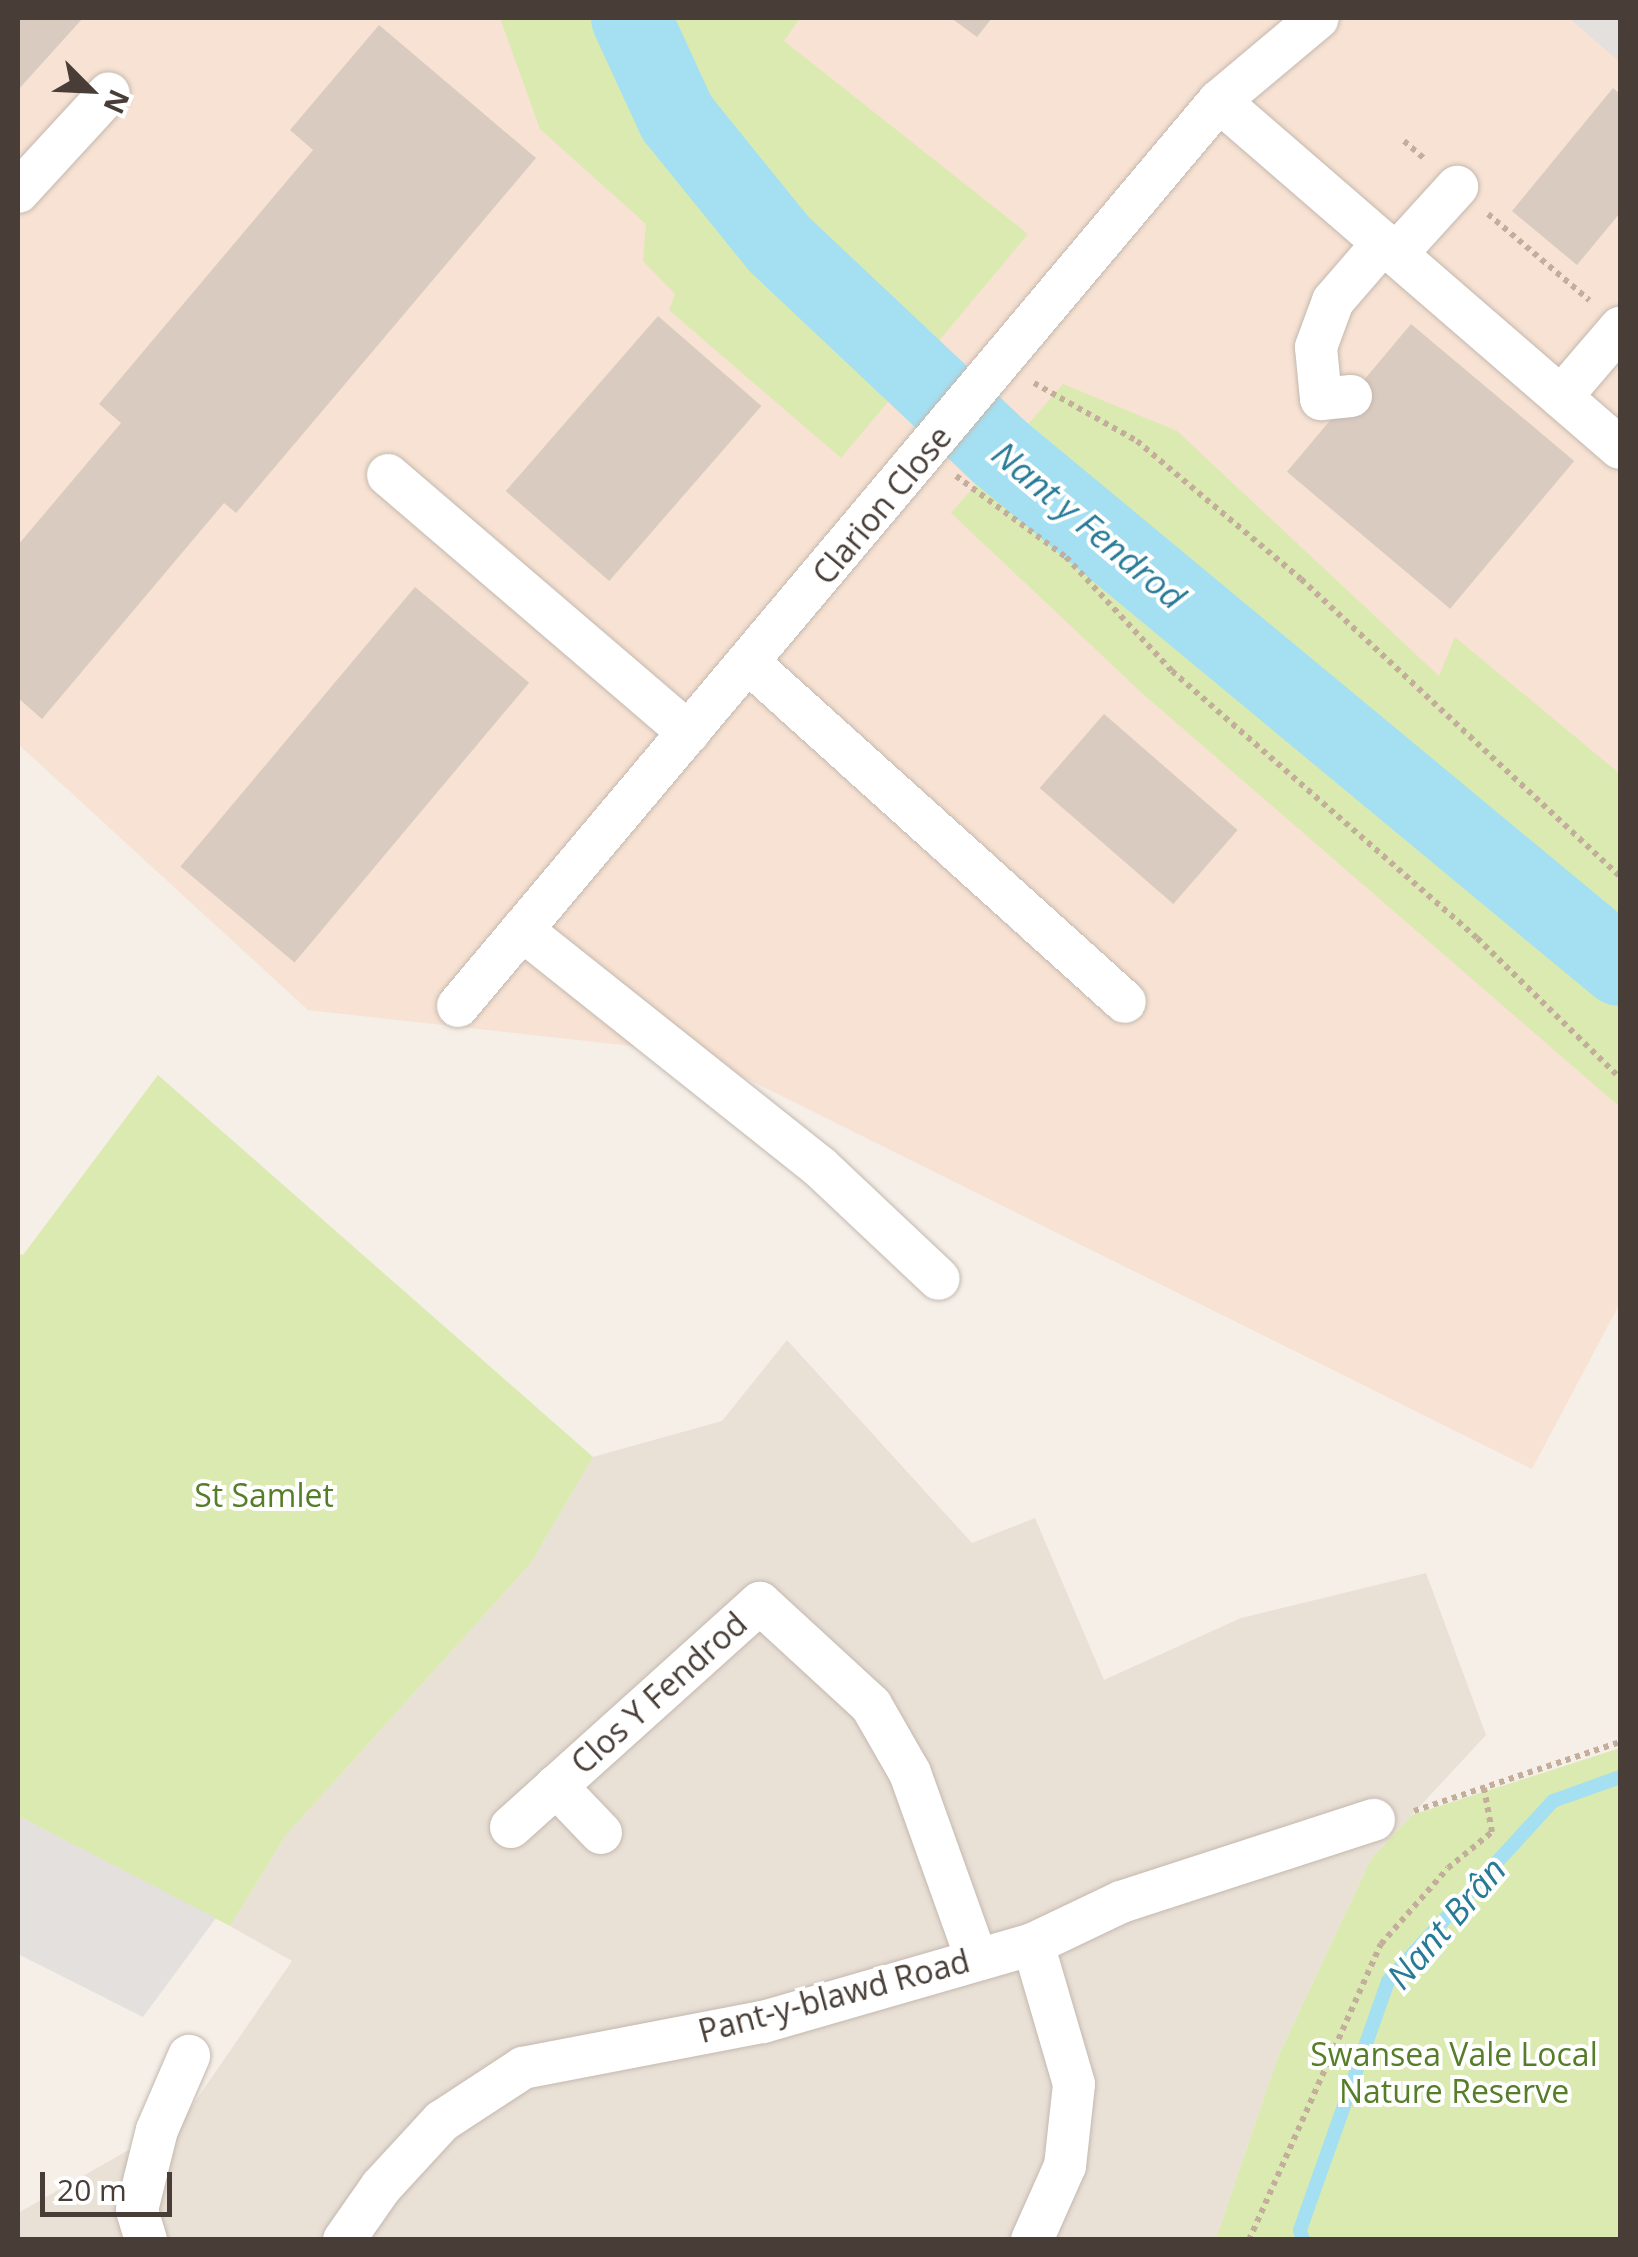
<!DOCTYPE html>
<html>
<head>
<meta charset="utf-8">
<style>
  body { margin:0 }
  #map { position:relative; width:1638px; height:2257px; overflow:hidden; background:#f5efe8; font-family:"Open Sans",sans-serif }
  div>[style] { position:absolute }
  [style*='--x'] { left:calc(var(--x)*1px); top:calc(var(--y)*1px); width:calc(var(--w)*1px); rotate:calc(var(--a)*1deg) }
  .residential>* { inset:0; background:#e9e0d6 }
  .commercial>* { inset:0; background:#f7e2d3 }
  .green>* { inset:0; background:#daeab0 }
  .parking>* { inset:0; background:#e3e0dd }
  .stream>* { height:14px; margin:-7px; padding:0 7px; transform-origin:7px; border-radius:7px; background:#a4e0f2 }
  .river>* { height:80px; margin:-40px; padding:0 40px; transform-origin:40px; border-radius:40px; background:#a4e0f2 }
  .building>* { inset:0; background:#dacbc0; transform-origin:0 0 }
  .path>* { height:6px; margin-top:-3px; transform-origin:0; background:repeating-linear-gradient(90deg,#c3ae9b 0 5px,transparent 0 10px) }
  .roads { filter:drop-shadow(0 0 2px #c3b8ae) drop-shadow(0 0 2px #c3b8ae) }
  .minor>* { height:42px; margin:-21px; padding:0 21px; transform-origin:21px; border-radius:21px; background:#fff }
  span { translate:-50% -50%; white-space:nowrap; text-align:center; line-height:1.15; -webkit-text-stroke:8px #fff; paint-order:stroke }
  .street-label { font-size:32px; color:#483e37 }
  .park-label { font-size:32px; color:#567d28 }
  .water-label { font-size:35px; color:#277b97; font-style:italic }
  .frame { position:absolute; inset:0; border:20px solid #483e37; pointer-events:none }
  .north { position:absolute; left:40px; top:40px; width:100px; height:100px; -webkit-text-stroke:8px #fff; paint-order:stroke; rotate:114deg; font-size:28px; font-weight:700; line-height:40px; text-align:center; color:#483e37 }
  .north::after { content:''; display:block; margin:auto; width:35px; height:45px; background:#483e37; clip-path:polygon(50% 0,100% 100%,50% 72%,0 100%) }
  .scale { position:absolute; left:40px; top:2172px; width:132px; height:45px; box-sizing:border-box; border:5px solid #483e37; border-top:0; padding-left:12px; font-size:30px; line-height:35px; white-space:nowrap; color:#483e37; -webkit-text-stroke:8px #fff; paint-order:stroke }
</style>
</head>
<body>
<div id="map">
  <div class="residential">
    <i style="clip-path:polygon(787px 1340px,972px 1543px,1035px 1518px,1104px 1680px,1241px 1618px,1426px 1573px,1486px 1735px,1371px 1859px,1278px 2057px,1216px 2239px,18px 2240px,18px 2213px,183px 2119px,292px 1961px,230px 1926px,286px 1835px,531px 1563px,593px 1457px,722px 1421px)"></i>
  </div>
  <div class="commercial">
    <i style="clip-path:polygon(18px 18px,1620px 18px,1620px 1303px,1532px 1469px,695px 1053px,308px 1010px,18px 744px)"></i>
  </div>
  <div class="green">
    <i style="clip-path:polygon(500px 18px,800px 18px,784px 41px,1028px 234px,841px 458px,669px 310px,675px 294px,643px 261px,646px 224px,540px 129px)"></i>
    <i style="clip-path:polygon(1063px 384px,1177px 431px,1439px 676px,1455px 637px,1620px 774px,1620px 1107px,1143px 694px,951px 513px)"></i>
    <i style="clip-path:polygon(158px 1075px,593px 1457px,531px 1563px,286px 1835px,230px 1926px,18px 1816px,18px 1253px,23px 1255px)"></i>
    <i style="clip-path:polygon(1620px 1748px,1620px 2239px,1216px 2239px,1278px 2057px,1371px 1859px,1412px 1815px)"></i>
  </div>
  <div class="parking">
    <i style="clip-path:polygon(1569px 18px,1620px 18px,1620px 62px)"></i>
    <i style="clip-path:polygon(18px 1816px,216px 1918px,143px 2017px,18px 1954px)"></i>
  </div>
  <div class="stream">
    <i style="--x:1303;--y:2240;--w:10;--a:-107"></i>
    <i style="--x:1300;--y:2230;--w:264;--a:-70.5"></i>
    <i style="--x:1388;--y:1981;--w:244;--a:-47.5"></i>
    <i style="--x:1553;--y:1801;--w:71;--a:-19.7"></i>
  </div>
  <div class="river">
    <i style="--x:631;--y:18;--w:110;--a:65.3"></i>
    <i style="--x:677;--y:118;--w:162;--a:51"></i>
    <i style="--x:779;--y:244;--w:305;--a:43.3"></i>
    <i style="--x:1001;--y:453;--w:804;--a:39.65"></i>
  </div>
  <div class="building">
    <i style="clip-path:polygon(18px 18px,83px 18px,18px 90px)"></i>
    <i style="clip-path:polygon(951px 18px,992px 18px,977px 37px)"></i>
    <i style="clip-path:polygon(379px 25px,536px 158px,236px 513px,224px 503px,42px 719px,18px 698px,18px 545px,121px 423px,99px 404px,313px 150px,290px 130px)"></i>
    <i style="clip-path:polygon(1613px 88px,1620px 94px,1620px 213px,1577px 265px,1512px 211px)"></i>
    <i style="left:658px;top:316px;width:137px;height:232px;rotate:41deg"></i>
    <i style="left:1411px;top:324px;width:213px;height:193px;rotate:40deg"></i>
    <i style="left:415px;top:587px;width:149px;height:365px;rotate:40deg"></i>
    <i style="left:1104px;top:714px;width:177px;height:98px;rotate:41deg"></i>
  </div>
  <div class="path">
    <i style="--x:1404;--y:141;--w:29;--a:41"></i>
    <i style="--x:1488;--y:214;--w:133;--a:40.4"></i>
    <i style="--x:1034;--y:383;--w:118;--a:29.4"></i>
    <i style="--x:1137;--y:441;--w:214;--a:40.1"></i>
    <i style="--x:1301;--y:579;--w:436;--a:43"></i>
    <i style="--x:956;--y:476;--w:137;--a:36.4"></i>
    <i style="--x:1066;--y:557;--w:156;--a:47.1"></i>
    <i style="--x:1172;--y:671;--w:405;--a:41.2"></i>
    <i style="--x:1477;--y:938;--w:200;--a:44.4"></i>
    <i style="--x:1414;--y:1811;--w:217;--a:-18.5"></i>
    <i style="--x:1249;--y:2240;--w:324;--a:-66"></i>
    <i style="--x:1381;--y:1944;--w:101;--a:-48.6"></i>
    <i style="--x:1448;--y:1868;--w:57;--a:-39.3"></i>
    <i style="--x:1492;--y:1832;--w:45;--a:-100.3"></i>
  </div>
  <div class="roads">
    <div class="minor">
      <i style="--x:1219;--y:101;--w:530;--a:40.87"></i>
      <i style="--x:18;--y:192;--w:134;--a:-47.4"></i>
      <i style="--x:1396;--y:254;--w:91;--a:-47.7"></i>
      <i style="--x:1351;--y:396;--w:30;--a:174"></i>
      <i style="--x:1321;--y:399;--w:52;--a:-95.5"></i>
      <i style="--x:1316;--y:347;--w:49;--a:-69.7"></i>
      <i style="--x:1333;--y:301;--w:77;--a:-49.2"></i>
      <i style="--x:1561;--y:397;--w:91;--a:-49.5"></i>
      <i style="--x:388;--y:475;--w:396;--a:40.6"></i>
      <i style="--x:749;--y:663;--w:506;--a:42.04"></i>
      <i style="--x:522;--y:930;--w:381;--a:38.5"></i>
      <i style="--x:820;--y:1167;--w:163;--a:43.3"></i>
      <i style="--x:458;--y:1006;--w:1182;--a:-49.94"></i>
      <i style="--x:1219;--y:101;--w:129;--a:-40"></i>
      <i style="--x:556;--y:1786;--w:65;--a:46.2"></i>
      <i style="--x:511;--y:1827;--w:335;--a:-42"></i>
      <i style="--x:760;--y:1603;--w:151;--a:42.6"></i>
      <i style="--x:871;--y:1705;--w:78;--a:60.2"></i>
      <i style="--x:910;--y:1773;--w:195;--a:70.3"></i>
      <i style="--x:146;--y:2240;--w:31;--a:-107"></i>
      <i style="--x:137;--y:2210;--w:82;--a:-76"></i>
      <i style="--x:157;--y:2130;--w:81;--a:-66.6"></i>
      <i style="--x:344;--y:2240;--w:65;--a:-55.1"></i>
      <i style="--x:381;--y:2187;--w:90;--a:-47.3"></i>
      <i style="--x:442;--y:2121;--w:97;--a:-33.2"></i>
      <i style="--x:523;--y:2068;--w:244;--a:-10.9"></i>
      <i style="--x:763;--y:2022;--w:281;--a:-16.1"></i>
      <i style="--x:1033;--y:1944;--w:98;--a:-25.5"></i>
      <i style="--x:1121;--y:1902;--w:266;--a:-18"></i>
      <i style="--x:1032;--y:2240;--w:81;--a:-66"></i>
      <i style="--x:1065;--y:2166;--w:82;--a:-83.7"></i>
      <i style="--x:1074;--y:2084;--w:146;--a:-106.3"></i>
    </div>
  </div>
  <div class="street-label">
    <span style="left:882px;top:505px;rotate:-50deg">Clarion Close</span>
    <span style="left:659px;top:1693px;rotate:-42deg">Clos Y Fendrod</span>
    <span style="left:834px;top:1996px;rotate:-15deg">Pant-y-blawd Road</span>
  </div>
  <div class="park-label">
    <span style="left:264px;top:1495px">St Samlet</span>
    <span style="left:1454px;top:2073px">Swansea Vale Local<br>Nature Reserve</span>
  </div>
  <div class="water-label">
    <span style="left:1089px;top:525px;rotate:40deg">Nant y Fendrod</span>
    <span style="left:1446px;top:1923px;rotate:-49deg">Nant Brân</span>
  </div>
  <div class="frame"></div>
  <div class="north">N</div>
  <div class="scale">20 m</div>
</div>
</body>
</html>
